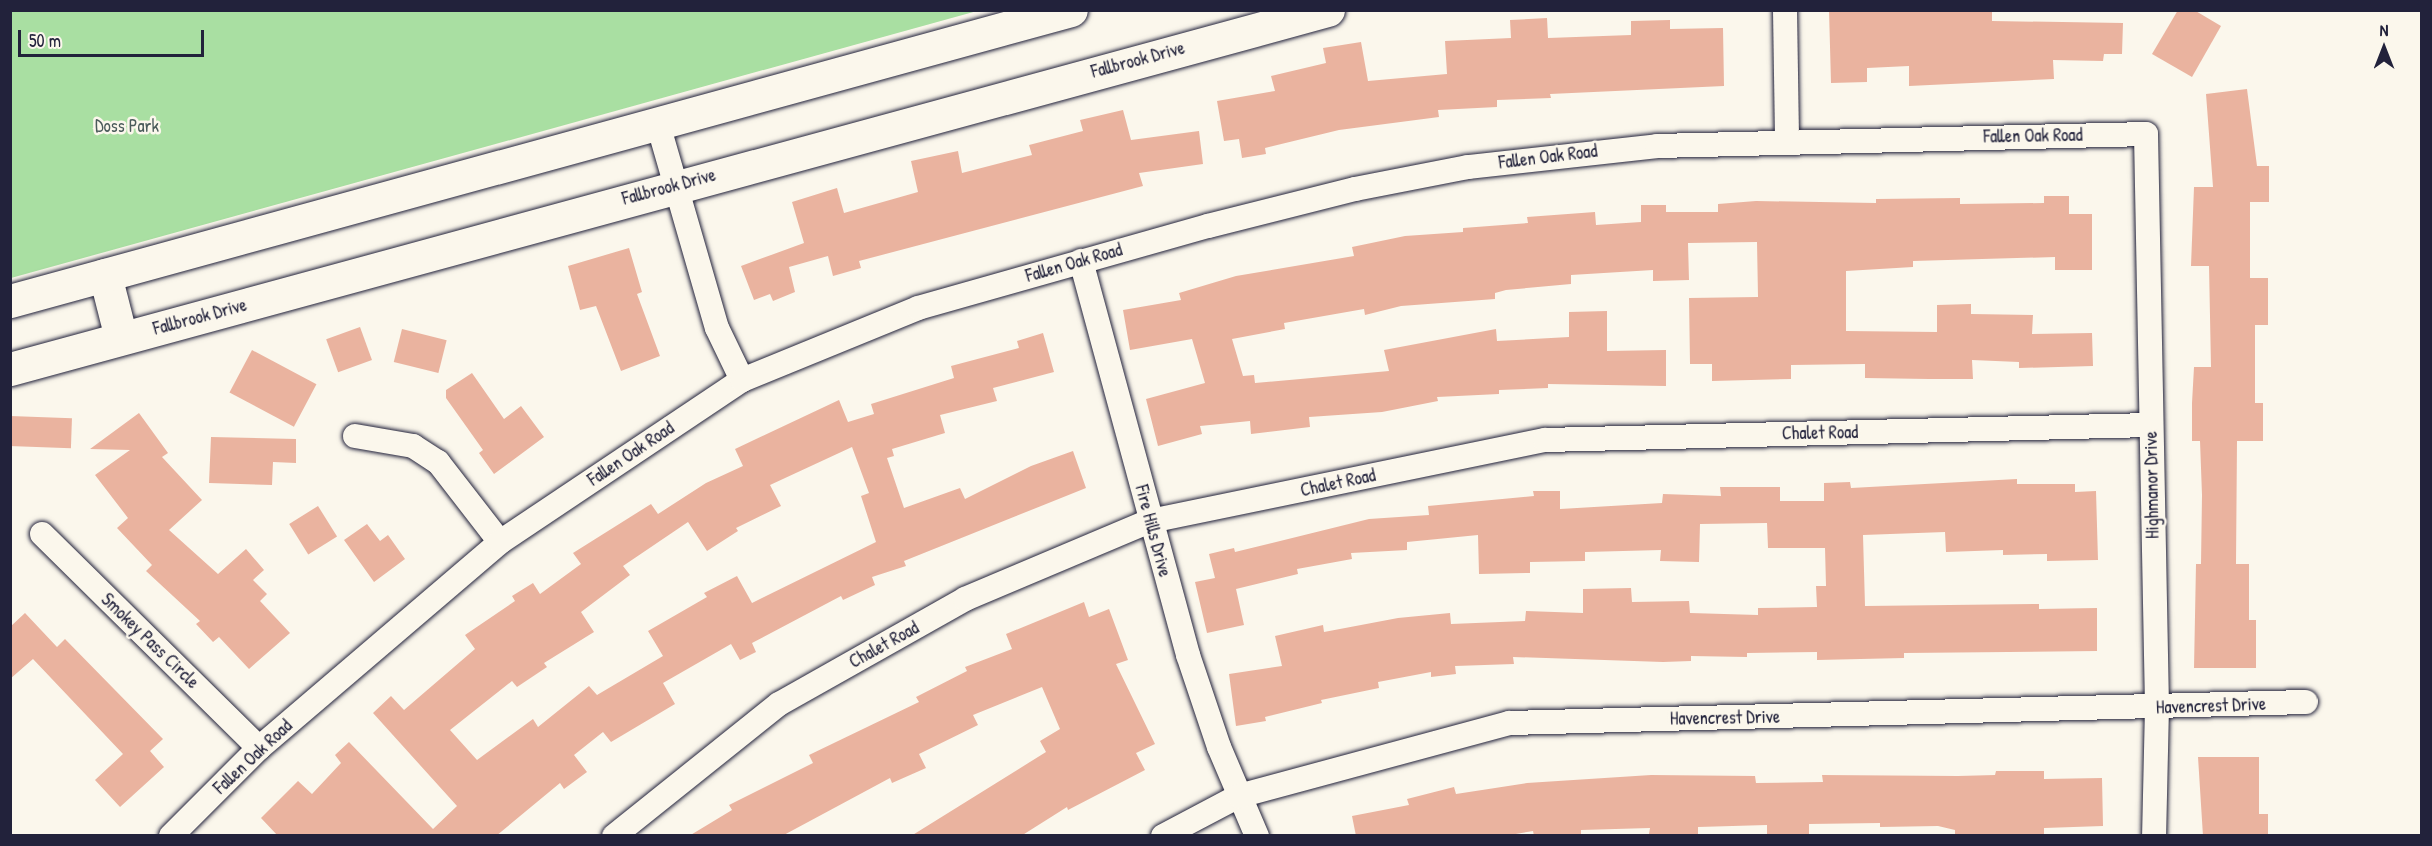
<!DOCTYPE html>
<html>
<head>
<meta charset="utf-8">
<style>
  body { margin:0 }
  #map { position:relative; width:2432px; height:846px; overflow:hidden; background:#fbf7ec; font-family:"Patrick Hand",sans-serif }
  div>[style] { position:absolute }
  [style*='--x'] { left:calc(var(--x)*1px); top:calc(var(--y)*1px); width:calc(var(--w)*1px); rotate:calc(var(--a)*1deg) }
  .green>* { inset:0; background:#a9dfa2 }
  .building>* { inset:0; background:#eab39f; transform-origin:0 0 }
  .roads { filter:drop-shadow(0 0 2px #22223b) drop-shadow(0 0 2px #22223b) }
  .street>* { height:24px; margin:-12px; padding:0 12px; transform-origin:12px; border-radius:12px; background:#fbf7ec }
  .secondary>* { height:33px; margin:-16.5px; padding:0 16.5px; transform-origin:16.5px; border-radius:16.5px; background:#fbf7ec }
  span { translate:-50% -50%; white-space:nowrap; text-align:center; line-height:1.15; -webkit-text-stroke:5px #fbf7ec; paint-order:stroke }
  .street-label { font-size:18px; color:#22223b }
  .park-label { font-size:18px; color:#4a5b5a }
  .frame { position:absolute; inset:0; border:12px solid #22223b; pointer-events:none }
  .north { position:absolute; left:2354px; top:18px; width:60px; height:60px; -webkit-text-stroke:4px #fbf7ec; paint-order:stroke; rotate:0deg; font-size:16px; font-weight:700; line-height:24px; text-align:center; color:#22223b }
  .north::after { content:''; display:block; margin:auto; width:21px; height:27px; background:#22223b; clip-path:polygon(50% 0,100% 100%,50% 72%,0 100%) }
  .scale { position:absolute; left:18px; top:30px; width:186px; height:27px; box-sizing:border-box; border:3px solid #22223b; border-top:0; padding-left:8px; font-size:18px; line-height:21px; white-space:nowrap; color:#22223b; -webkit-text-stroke:4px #fbf7ec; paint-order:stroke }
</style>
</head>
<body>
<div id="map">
  <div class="green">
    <i style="clip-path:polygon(11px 10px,977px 10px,977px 11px,11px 278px)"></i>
  </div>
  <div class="building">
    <i style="clip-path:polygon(1829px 10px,1992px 12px,1992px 21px,2123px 23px,2122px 54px,2104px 54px,2103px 61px,2053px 60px,2054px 79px,1909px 86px,1909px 66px,1867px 68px,1867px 82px,1831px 83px)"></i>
    <i style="clip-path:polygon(2178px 10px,2194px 10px,2221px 26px,2192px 77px,2152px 54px)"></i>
    <i style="clip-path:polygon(1547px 18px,1548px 38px,1631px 35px,1631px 21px,1670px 20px,1670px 29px,1723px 28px,1724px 86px,1550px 94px,1551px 98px,1497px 100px,1497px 107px,1438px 110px,1439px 117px,1339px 130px,1265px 148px,1266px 154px,1242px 158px,1239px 139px,1224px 141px,1217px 101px,1275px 91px,1271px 76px,1326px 63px,1323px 48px,1361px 42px,1368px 81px,1447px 74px,1445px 41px,1511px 38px,1510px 20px)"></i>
    <i style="clip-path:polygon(2247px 89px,2257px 166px,2269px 166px,2269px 202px,2250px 202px,2250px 278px,2268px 278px,2268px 325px,2255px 325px,2255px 403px,2263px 403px,2263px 441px,2237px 441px,2236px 564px,2249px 564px,2249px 620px,2256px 620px,2256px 668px,2194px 668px,2196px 564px,2201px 564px,2202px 495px,2200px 441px,2192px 441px,2192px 403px,2194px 367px,2211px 367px,2209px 266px,2191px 266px,2194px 187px,2213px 187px,2206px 94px)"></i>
    <i style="clip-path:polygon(1123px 110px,1131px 140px,1199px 131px,1203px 164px,1139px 173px,1143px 186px,859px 261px,861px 268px,833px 276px,828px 256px,789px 267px,795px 292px,773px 301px,770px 294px,754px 300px,741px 266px,804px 243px,792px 202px,837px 188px,844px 213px,918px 192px,911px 161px,958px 151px,962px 173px,1032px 155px,1029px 145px,1083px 131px,1080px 120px)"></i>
    <i style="clip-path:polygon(2044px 196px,2069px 196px,2069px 214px,2092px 214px,2092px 270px,2055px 270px,2055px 257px,1913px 261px,1913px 267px,1846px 271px,1846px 331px,1937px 332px,1937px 305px,1971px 304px,1971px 314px,2033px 315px,2032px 334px,2092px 333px,2093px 366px,2019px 368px,2019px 362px,1972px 360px,1973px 379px,1929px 379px,1865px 378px,1865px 364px,1791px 365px,1791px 379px,1712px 381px,1712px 364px,1690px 364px,1689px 298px,1758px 297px,1757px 242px,1688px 243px,1689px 280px,1653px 281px,1653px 270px,1571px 275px,1571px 284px,1506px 290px,1495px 293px,1495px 299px,1401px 306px,1365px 315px,1364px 309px,1284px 323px,1285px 329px,1232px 339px,1243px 376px,1254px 375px,1255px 383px,1389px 371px,1384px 350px,1496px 329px,1497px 341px,1569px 337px,1569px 312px,1607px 311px,1607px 351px,1666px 350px,1666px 386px,1548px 384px,1548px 388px,1499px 390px,1499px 394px,1437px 397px,1438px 401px,1382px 412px,1309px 417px,1310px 427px,1251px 434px,1250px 421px,1200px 426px,1202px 434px,1158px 446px,1146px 399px,1205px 383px,1192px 339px,1130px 350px,1123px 310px,1181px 300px,1179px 293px,1236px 276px,1354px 256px,1352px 247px,1405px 236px,1463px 232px,1463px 228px,1528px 223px,1527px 217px,1595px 212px,1596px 225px,1641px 222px,1641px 205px,1666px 205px,1666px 212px,1718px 212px,1718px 204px,1756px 201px,1876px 203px,1876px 199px,1960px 198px,1960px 204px,2044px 203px)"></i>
    <i style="clip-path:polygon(629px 248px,642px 292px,637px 294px,660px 356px,621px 371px,596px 306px,580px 310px,568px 266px)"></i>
    <i style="left:360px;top:327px;width:35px;height:36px;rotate:70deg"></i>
    <i style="left:402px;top:329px;width:46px;height:34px;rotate:14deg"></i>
    <i style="clip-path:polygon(evenodd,1043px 333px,1054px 372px,993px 388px,997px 401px,940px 415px,945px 433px,892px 449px,894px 456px,887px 458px,904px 508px,960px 488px,965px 499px,1031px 466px,1073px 451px,1086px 488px,904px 561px,906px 566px,872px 577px,875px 585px,843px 600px,841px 596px,752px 643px,756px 652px,740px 660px,731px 644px,663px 683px,675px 704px,611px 742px,603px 732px,574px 755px,587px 772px,564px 789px,560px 783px,496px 836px,278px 836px,261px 818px,298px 781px,312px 794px,341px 763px,335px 755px,349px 742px,433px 829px,457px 806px,373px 713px,391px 696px,404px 710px,475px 649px,465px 635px,515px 601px,512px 596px,533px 583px,540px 594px,581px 564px,573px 553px,651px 504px,658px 514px,706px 483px,743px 466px,735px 449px,839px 400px,848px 422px,874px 414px,871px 404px,954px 378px,951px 366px,1019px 348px,1017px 341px,1043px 333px,852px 447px,869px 493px,861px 496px,876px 542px,752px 603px,737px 576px,704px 593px,707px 597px,648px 631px,663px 656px,597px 695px,589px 686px,538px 727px,533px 719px,477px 760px,450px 730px,512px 681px,517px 687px,547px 667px,544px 663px,594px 632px,581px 612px,630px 575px,623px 566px,688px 522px,707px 551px,738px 531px,736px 528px,781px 506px,770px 485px,852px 447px)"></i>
    <i style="left:252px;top:350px;width:73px;height:48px;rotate:28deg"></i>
    <i style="clip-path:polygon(472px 373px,504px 419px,521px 406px,544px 437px,494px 474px,479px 453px,483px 450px,446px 398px,446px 390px)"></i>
    <i style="clip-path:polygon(139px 413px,168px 453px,162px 457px,202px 500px,169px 530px,218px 574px,246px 549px,264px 570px,253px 580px,267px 594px,260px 601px,290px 633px,249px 669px,219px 637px,213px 642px,196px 624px,200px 621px,146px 571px,152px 565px,117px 528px,128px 518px,95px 475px,130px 450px,90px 449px)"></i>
    <i style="left:10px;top:416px;width:62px;height:30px;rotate:2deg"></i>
    <i style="clip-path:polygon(211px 437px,296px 439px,296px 463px,273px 462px,272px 485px,209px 483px)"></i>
    <i style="clip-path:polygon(2017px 479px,2017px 484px,2075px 484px,2075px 492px,2096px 491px,2098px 560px,2047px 561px,2047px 554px,2003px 555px,2003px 550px,1946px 552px,1945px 532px,1863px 535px,1865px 606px,2039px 604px,2039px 609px,2097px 608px,2097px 651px,1904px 653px,1904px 658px,1817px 660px,1817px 652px,1747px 653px,1747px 657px,1691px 656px,1691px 661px,1663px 662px,1513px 657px,1514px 664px,1455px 666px,1456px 674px,1431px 677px,1431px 672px,1378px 682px,1379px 688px,1321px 700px,1322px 703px,1265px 717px,1266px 721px,1236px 726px,1229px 674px,1282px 666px,1275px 636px,1323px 625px,1324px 632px,1398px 618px,1450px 613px,1451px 624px,1525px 621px,1526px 611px,1583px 613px,1583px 589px,1631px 588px,1632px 602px,1689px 601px,1690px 613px,1758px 615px,1758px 608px,1817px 607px,1816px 586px,1826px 586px,1825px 548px,1768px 548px,1767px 523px,1700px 524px,1699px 562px,1660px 561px,1661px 550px,1585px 552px,1585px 561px,1530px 562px,1530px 573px,1479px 574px,1478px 535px,1407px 542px,1407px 550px,1351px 553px,1352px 559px,1297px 569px,1298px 574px,1236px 589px,1244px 625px,1207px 633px,1195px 582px,1215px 578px,1209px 554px,1234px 548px,1235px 552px,1369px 519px,1429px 515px,1428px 506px,1534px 496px,1533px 491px,1560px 491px,1560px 509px,1662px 503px,1663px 494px,1721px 496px,1720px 487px,1780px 487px,1780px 501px,1824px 501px,1824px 483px,1850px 482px,1851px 488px)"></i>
    <i style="left:318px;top:506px;width:36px;height:34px;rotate:58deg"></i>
    <i style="clip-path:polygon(367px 524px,380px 541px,388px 535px,405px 559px,374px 582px,344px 540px)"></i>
    <i style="clip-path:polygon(1084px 602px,1089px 617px,1109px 609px,1128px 660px,1116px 664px,1155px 744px,1136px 753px,1145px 770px,1068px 810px,1067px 807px,1021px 836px,911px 836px,1046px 752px,1040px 741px,1060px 729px,1042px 687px,973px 715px,978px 725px,919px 754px,926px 768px,892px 783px,890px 778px,782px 836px,689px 836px,732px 810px,729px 805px,813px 763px,809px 755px,919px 702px,916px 697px,967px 671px,965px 667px,1012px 649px,1006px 634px)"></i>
    <i style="clip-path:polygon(25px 613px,57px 647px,65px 639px,163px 739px,150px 751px,164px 767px,120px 807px,95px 780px,123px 754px,33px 659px,10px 679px,10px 627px)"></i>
    <i style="clip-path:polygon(2198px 757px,2259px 757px,2259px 814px,2268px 814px,2268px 836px,2203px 836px)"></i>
    <i style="clip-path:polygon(1996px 771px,2044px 771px,2044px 779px,2102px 778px,2103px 826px,2044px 828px,2044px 836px,1955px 836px,1955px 830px,1938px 826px,1880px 827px,1880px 823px,1809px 824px,1809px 836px,1767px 836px,1767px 825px,1698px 827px,1698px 835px,1649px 834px,1650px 828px,1581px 830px,1581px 836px,1534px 836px,1533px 831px,1504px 836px,1356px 836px,1352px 816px,1409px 805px,1407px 799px,1454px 787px,1456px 794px,1527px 783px,1651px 775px,1755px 776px,1756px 783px,1823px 782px,1822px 775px,1958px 776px,1995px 775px)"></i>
  </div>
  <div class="roads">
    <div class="street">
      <i style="--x:1785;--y:10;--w:130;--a:89.1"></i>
      <i style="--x:658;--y:124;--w:212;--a:73.9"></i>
      <i style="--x:717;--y:328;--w:58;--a:64.3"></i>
      <i style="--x:1081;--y:261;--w:408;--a:74.8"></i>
      <i style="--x:1188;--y:655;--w:97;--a:71.4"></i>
      <i style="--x:1219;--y:747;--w:97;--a:66.9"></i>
      <i style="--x:355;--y:436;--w:59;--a:9.8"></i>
      <i style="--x:413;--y:446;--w:30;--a:33"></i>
      <i style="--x:438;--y:462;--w:101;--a:52.2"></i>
      <i style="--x:42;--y:534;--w:305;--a:44.6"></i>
      <i style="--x:171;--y:836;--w:124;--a:-45"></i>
      <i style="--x:259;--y:748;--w:317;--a:-40.5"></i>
      <i style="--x:500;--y:542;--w:291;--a:-33.8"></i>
      <i style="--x:742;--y:380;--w:190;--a:-22.2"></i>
      <i style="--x:918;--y:308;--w:301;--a:-15.8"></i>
      <i style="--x:1208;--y:226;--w:152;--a:-14.1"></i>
      <i style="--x:1355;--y:189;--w:115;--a:-11"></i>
      <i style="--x:1468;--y:167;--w:190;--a:-6.3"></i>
      <i style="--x:1657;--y:146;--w:489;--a:-1.4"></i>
      <i style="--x:2146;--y:134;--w:573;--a:88.9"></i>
      <i style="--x:2157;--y:707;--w:129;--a:91.3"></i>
      <i style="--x:614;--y:836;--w:211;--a:-38.7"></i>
      <i style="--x:779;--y:704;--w:214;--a:-29.4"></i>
      <i style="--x:965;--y:599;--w:201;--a:-22.9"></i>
      <i style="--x:1150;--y:521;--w:403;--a:-11.6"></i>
      <i style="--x:1545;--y:440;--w:606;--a:-1.42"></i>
      <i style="--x:1163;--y:836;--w:86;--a:-27.8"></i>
      <i style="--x:1239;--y:796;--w:280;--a:-15.1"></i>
      <i style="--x:1509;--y:723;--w:797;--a:-1.51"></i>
    </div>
    <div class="secondary">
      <i style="--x:105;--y:275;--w:65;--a:75.7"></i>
      <i style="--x:10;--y:301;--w:1100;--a:-15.34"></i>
      <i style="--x:10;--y:369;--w:1366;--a:-15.24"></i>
    </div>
  </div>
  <div class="street-label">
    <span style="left:1138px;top:60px;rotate:-15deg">Fallbrook Drive</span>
    <span style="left:2033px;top:136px;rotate:-1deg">Fallen Oak Road</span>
    <span style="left:1548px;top:157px;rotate:-7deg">Fallen Oak Road</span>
    <span style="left:669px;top:187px;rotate:-15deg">Fallbrook Drive</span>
    <span style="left:1074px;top:263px;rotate:-16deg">Fallen Oak Road</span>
    <span style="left:200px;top:317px;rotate:-15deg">Fallbrook Drive</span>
    <span style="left:1820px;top:433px;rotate:-1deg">Chalet Road</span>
    <span style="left:631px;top:454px;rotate:-34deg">Fallen Oak Road</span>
    <span style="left:1338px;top:483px;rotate:-12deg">Chalet Road</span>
    <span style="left:2152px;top:485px;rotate:-91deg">Highmanor Drive</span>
    <span style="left:1153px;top:531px;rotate:75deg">Fire Hills Drive</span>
    <span style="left:150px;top:641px;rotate:44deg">Smokey Pass Circle</span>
    <span style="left:884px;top:645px;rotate:-29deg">Chalet Road</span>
    <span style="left:2211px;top:706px;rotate:-2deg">Havencrest Drive</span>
    <span style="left:1725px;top:718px;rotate:-1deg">Havencrest Drive</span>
    <span style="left:253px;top:757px;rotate:-43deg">Fallen Oak Road</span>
  </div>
  <div class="park-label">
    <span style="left:127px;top:126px">Doss Park</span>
  </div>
  <div class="frame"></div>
  <div class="north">N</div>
  <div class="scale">50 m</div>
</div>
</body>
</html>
